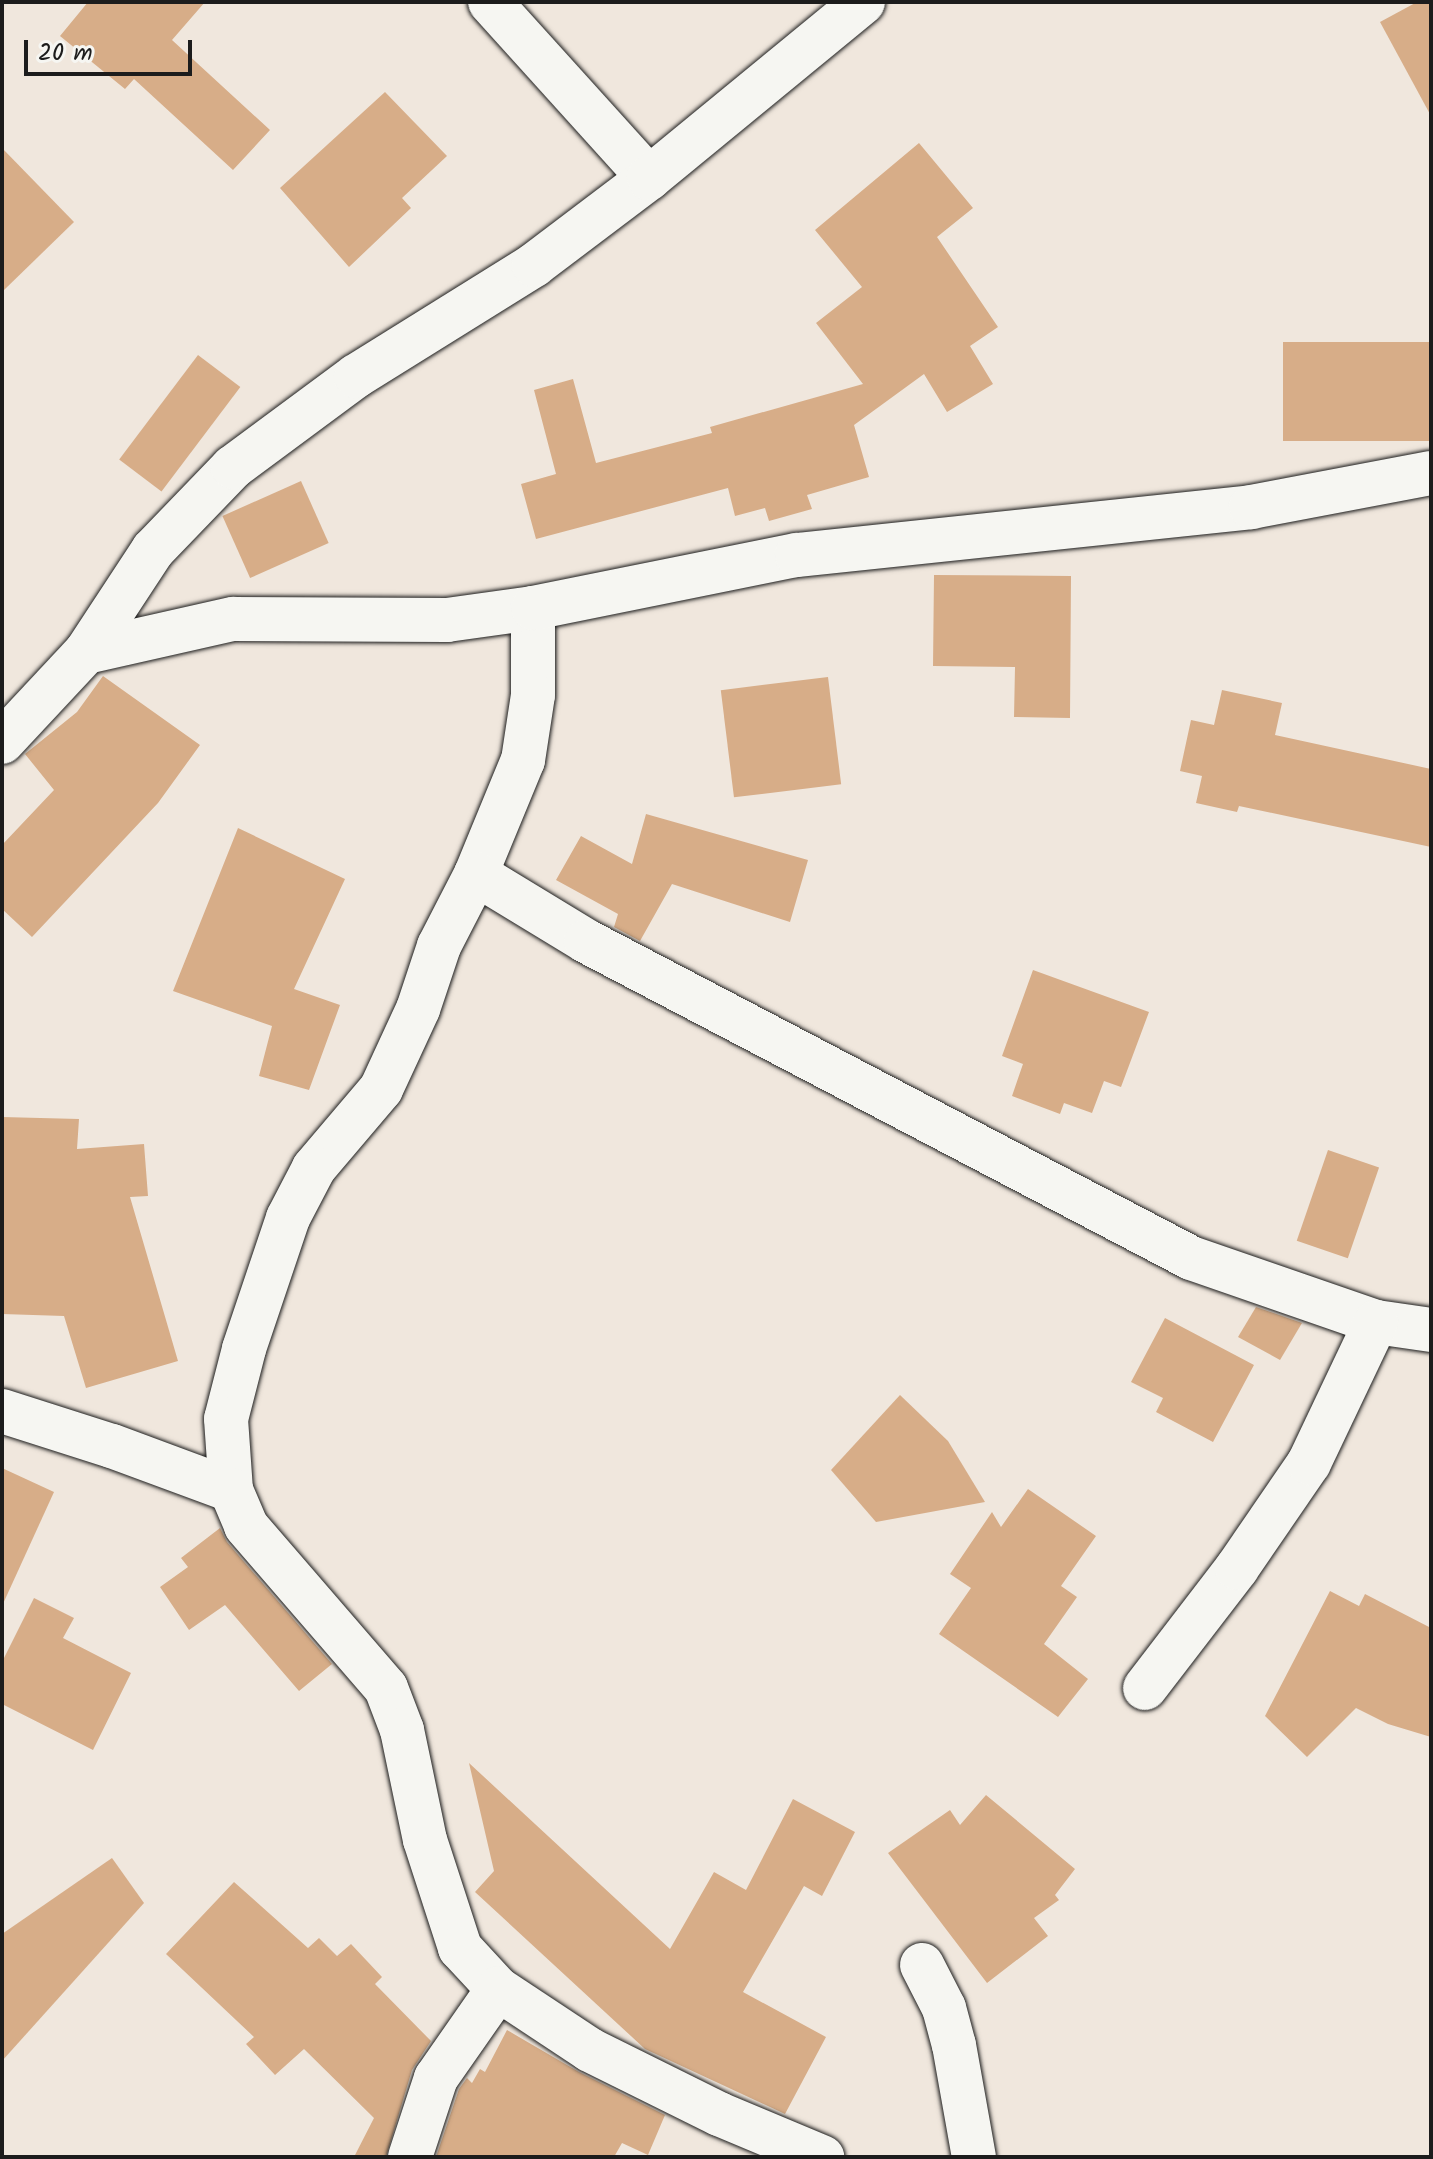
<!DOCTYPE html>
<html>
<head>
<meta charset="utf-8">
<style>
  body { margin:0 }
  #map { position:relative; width:1433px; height:2159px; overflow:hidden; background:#f0e7dd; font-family:Kalam,sans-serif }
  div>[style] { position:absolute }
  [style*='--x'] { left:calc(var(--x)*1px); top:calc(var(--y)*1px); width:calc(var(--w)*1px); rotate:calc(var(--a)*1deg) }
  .building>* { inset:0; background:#d7ad88; transform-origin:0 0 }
  .roads { filter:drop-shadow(0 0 2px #1c1c1c) drop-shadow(0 0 2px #1c1c1c) }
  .minor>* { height:44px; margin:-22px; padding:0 22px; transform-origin:22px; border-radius:22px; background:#f6f6f2 }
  span { translate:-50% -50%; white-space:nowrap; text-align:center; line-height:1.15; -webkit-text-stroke:8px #f6f6f2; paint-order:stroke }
  .frame { position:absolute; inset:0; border:4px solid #1c1c1c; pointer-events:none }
  .scale { position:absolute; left:24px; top:40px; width:168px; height:36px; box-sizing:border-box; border:4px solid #1c1c1c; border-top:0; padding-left:10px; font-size:24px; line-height:28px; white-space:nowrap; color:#1c1c1c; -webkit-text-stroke:6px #f6f6f2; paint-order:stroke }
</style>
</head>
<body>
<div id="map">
  <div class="building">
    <i style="clip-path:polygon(88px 2px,205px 2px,172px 40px,270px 130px,233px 170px,134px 79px,125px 89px,60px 36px)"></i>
    <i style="clip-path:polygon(1417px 2px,1431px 2px,1431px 116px,1380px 22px)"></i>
    <i style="clip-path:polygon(385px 92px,447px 156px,402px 198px,411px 208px,349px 267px,280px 188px)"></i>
    <i style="clip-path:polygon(919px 143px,973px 208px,937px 237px,998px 327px,970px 346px,993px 384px,947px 412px,924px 374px,854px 425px,869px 477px,807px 495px,812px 509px,769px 521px,765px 508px,735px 516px,728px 488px,536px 539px,521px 484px,556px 474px,534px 390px,573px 379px,596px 463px,712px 433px,710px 427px,863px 384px,816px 323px,862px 287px,815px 230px)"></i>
    <i style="clip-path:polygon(2px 148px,74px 222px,2px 292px)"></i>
    <i style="left:1431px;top:342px;width:99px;height:148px;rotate:90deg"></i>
    <i style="left:198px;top:355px;width:53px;height:131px;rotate:37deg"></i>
    <i style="left:301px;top:481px;width:68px;height:86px;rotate:66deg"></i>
    <i style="clip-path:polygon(934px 575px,1071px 576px,1070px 718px,1014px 717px,1015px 667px,933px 666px)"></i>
    <i style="clip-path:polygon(103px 676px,200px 745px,158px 803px,32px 937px,2px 909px,2px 845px,54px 790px,25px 754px,77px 712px)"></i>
    <i style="left:828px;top:677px;width:108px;height:108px;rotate:83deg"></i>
    <i style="clip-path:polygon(1222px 690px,1282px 703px,1275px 735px,1431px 769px,1431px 847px,1239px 806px,1237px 812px,1196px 803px,1202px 776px,1180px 771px,1191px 720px,1214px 725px)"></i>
    <i style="clip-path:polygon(646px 814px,808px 860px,790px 922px,672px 884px,640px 941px,614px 927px,618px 914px,556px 880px,581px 836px,632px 864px)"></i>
    <i style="clip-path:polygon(238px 828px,345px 879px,294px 989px,340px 1005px,309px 1090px,259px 1076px,272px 1026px,173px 991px)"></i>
    <i style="clip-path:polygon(1033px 970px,1149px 1012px,1121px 1087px,1104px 1081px,1092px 1113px,1064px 1103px,1060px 1114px,1012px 1096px,1023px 1064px,1002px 1056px)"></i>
    <i style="clip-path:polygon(2px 1117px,79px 1119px,77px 1149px,144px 1144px,148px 1196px,130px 1197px,178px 1361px,86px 1388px,64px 1316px,2px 1314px)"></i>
    <i style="left:1328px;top:1150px;width:54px;height:96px;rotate:19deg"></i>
    <i style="clip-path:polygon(1256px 1307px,1302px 1323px,1280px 1360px,1238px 1337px)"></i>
    <i style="clip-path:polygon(1165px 1318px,1254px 1365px,1213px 1442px,1156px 1412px,1163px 1398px,1131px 1382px)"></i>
    <i style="clip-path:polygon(900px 1395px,948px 1441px,985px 1502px,876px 1522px,831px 1470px)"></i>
    <i style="clip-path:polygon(2px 1468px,54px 1492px,2px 1606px)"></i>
    <i style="clip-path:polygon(1028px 1489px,1096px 1536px,1061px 1586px,1077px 1597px,1044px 1644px,1088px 1679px,1058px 1717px,939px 1634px,971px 1588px,950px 1574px,992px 1512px,1001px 1527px)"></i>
    <i style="clip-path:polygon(220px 1528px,227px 1542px,332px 1664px,299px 1691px,225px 1605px,189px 1630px,160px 1587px,188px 1567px,181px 1558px)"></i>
    <i style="clip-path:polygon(1330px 1591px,1359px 1606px,1365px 1594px,1431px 1628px,1431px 1737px,1388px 1724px,1356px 1708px,1307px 1757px,1265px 1716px)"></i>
    <i style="clip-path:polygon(34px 1598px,74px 1618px,63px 1638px,131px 1673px,93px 1750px,2px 1704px,2px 1662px)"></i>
    <i style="clip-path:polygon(469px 1763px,670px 1949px,714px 1872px,746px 1890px,793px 1799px,855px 1832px,822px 1896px,804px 1886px,743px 1992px,826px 2037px,785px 2114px,645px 2049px,475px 1892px,494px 1871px)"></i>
    <i style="clip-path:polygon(986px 1795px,1075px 1869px,1055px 1895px,1059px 1900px,1034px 1918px,1048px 1936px,987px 1983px,888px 1853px,950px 1810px,960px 1825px)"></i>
    <i style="clip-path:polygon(112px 1858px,144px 1903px,2px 2061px,2px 1934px)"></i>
    <i style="clip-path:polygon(234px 1882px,308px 1948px,319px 1938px,337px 1956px,351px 1944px,382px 1977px,375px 1984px,431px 2041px,412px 2070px,386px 2157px,354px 2157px,374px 2118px,304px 2049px,275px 2075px,246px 2044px,254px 2037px,166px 1954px)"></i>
    <i style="clip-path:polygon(507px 2030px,579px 2072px,665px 2115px,648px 2155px,622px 2143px,614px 2157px,436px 2157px,459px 2089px,467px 2078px,472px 2083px,480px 2069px,485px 2072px)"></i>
  </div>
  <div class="roads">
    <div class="minor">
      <i style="--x:490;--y:2;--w:237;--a:47.9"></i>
      <i style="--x:533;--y:608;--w:87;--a:90"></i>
      <i style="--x:533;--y:695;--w:66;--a:98.7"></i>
      <i style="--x:523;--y:760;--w:123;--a:112.4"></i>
      <i style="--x:476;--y:874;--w:81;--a:117.2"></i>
      <i style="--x:439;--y:946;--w:66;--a:108.4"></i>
      <i style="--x:418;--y:1009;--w:88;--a:114.8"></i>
      <i style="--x:381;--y:1089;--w:104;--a:130.3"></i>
      <i style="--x:314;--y:1168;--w:56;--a:117.5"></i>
      <i style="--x:288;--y:1218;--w:138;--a:108.6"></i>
      <i style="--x:244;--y:1349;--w:72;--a:104.4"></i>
      <i style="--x:226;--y:1419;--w:71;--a:86"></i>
      <i style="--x:231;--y:1490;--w:39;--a:67"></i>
      <i style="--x:246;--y:1526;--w:214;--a:49.2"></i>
      <i style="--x:386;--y:1688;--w:45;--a:69.1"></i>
      <i style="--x:402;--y:1730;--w:112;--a:78.2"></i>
      <i style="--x:425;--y:1840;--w:114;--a:72"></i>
      <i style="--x:460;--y:1948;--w:56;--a:47.2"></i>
      <i style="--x:498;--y:1989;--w:110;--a:33.5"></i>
      <i style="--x:590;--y:2050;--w:144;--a:26.4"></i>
      <i style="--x:719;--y:2114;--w:112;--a:22.7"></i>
      <i style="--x:86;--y:652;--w:151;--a:-12.7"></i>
      <i style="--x:233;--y:619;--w:214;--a:0.3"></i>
      <i style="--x:447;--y:620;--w:87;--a:-7.9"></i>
      <i style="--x:533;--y:608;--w:269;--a:-11.4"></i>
      <i style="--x:797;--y:555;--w:457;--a:-6"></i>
      <i style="--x:1251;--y:507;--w:183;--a:-10.7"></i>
      <i style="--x:2;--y:742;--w:123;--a:-47"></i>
      <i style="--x:86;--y:652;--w:122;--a:-56.7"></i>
      <i style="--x:153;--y:550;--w:115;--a:-46.1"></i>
      <i style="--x:233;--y:467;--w:153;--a:-36.5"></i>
      <i style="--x:356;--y:376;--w:210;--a:-31.9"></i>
      <i style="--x:534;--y:265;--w:144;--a:-37.1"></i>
      <i style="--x:649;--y:178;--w:277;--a:-39.4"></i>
      <i style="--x:476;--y:874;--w:129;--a:31.3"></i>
      <i style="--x:586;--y:941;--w:683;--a:27.65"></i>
      <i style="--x:1191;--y:1258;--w:196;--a:19.1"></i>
      <i style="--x:1376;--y:1322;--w:56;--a:8.3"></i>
      <i style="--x:2;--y:1411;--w:115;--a:17.7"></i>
      <i style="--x:112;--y:1446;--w:127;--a:20.3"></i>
      <i style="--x:1145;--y:1688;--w:151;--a:-52.5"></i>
      <i style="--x:1237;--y:1568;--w:127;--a:-55.6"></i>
      <i style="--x:1309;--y:1463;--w:156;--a:-64.6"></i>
      <i style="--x:922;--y:1965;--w:48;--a:62.9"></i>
      <i style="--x:944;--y:2008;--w:38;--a:75"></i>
      <i style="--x:954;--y:2045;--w:114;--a:79.9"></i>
      <i style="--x:410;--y:2157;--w:83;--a:-71.8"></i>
      <i style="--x:436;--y:2078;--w:108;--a:-55.1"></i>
    </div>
  </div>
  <div class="frame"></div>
  <div class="scale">20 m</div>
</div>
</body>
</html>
